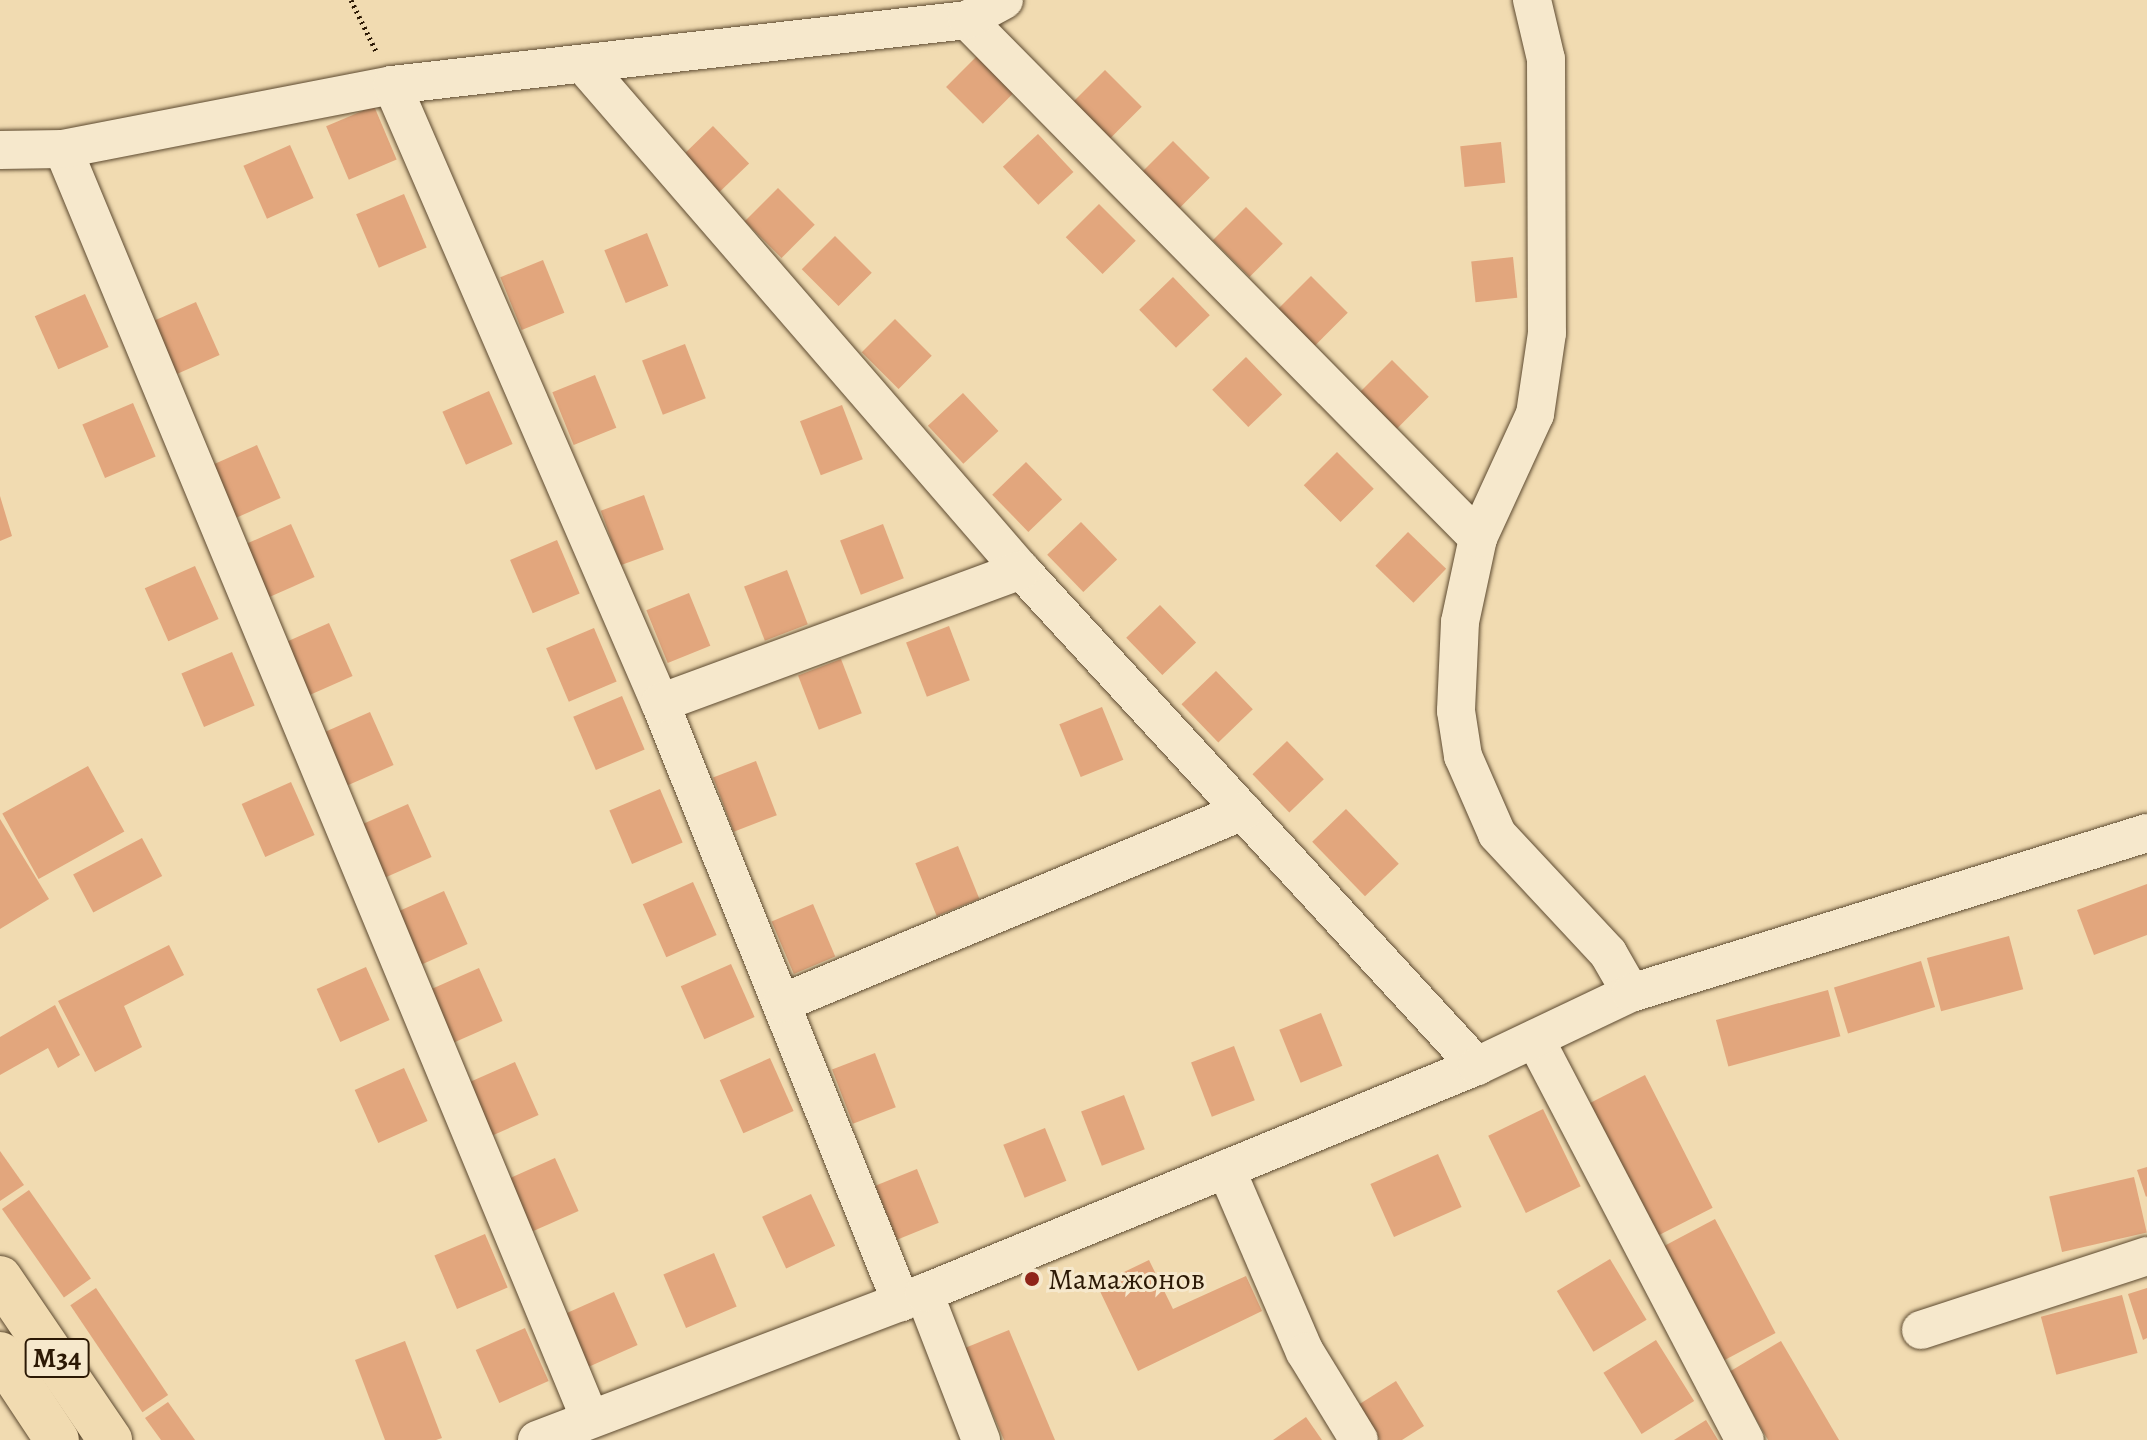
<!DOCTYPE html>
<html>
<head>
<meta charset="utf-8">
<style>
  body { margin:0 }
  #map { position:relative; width:2147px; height:1440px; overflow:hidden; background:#f1dbb1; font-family:Alegreya,serif }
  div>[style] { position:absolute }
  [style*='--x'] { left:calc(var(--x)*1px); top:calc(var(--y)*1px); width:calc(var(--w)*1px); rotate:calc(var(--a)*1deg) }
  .building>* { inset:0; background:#e2a67d; transform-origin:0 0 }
  .path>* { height:5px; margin-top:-2.5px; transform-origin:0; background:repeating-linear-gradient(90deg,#2c1905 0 2px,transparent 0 6px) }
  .roads { filter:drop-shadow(0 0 2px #5d4a30) drop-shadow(0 0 2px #5d4a30) }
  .minor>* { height:38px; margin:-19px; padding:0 19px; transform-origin:19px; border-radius:19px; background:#f6e8cc }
  .major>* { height:44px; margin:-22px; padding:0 22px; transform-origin:22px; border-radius:22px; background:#f1dbb1 }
  .dots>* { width:22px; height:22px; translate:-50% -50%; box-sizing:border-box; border:4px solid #f6e8cc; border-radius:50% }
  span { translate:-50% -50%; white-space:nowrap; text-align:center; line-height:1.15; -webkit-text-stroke:6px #f6e8cc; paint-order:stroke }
  .shield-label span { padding:2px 6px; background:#f6e8cc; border:2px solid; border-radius:6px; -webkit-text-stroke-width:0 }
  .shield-label { font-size:28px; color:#2c1905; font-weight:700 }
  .poi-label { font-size:30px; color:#2c1905 }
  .left { translate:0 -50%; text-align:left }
</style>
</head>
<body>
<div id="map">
  <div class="building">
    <i style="left:980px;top:53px;width:52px;height:48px;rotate:45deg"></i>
    <i style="left:1105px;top:70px;width:52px;height:47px;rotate:45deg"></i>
    <i style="left:374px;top:106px;width:58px;height:52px;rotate:67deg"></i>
    <i style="left:713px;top:126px;width:52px;height:47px;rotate:46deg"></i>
    <i style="left:1038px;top:134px;width:52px;height:48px;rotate:47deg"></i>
    <i style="left:1173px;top:141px;width:52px;height:47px;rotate:45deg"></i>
    <i style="left:1501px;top:142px;width:41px;height:41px;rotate:84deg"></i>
    <i style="left:290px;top:145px;width:58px;height:51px;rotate:66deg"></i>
    <i style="left:778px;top:188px;width:52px;height:47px;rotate:45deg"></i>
    <i style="left:404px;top:194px;width:58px;height:52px;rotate:67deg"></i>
    <i style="left:1099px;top:204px;width:52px;height:47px;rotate:45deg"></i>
    <i style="left:1246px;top:207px;width:52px;height:47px;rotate:45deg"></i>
    <i style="left:647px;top:233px;width:57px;height:46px;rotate:68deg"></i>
    <i style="left:835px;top:236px;width:52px;height:47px;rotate:45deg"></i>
    <i style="left:1513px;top:257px;width:41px;height:42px;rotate:84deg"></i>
    <i style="left:543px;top:260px;width:57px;height:46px;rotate:68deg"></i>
    <i style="left:1311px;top:276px;width:52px;height:47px;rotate:45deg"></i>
    <i style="left:1173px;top:277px;width:53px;height:47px;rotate:46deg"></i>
    <i style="left:85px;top:294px;width:58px;height:55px;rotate:66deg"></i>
    <i style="left:196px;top:302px;width:58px;height:54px;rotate:66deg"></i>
    <i style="left:895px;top:319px;width:52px;height:47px;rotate:45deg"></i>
    <i style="left:685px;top:344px;width:58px;height:46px;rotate:69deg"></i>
    <i style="left:1246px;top:357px;width:52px;height:47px;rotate:46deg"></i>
    <i style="left:1392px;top:360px;width:52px;height:47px;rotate:45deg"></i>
    <i style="left:595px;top:375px;width:57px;height:46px;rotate:68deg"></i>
    <i style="left:489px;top:391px;width:58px;height:51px;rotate:66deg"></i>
    <i style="left:963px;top:393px;width:52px;height:48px;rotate:47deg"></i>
    <i style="left:133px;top:403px;width:58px;height:55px;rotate:67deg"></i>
    <i style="left:842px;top:405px;width:58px;height:45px;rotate:69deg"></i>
    <i style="left:257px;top:445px;width:58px;height:54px;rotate:66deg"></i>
    <i style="left:1337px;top:452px;width:52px;height:47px;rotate:45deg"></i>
    <i style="left:1026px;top:462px;width:52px;height:47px;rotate:46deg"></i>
    <i style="left:644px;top:495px;width:58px;height:46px;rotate:70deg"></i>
    <i style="clip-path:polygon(0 496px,12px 536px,0 541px)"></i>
    <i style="left:1081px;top:522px;width:52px;height:47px;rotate:46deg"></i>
    <i style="left:291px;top:524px;width:58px;height:55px;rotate:66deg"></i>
    <i style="left:883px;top:524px;width:58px;height:46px;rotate:69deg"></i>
    <i style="left:1408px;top:532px;width:53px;height:47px;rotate:44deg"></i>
    <i style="left:557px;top:540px;width:58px;height:51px;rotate:67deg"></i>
    <i style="left:195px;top:566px;width:58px;height:55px;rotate:66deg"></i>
    <i style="left:787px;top:570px;width:58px;height:46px;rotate:69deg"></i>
    <i style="left:689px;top:593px;width:57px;height:46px;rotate:68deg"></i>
    <i style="left:1160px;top:605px;width:52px;height:47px;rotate:46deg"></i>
    <i style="left:329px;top:623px;width:58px;height:55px;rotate:66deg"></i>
    <i style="left:949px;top:626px;width:58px;height:46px;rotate:69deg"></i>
    <i style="left:594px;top:628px;width:58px;height:52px;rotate:67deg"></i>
    <i style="left:232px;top:652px;width:58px;height:55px;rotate:67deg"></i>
    <i style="left:841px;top:659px;width:58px;height:46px;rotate:69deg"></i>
    <i style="left:1216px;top:671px;width:53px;height:48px;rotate:46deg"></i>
    <i style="left:622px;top:696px;width:58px;height:53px;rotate:67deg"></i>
    <i style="left:1102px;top:707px;width:57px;height:46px;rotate:68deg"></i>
    <i style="left:370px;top:712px;width:58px;height:55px;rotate:66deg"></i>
    <i style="left:1287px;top:741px;width:53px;height:48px;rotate:46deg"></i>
    <i style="left:756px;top:761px;width:58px;height:46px;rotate:69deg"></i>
    <i style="left:88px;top:766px;width:75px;height:98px;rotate:61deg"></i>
    <i style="left:291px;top:782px;width:58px;height:54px;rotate:66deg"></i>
    <i style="left:660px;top:789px;width:58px;height:55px;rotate:67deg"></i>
    <i style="left:408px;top:804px;width:58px;height:55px;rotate:66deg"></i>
    <i style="left:1346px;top:809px;width:76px;height:47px;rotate:46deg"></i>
    <i style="clip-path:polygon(0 819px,49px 899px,0 929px)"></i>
    <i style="left:142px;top:838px;width:43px;height:78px;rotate:62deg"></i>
    <i style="left:958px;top:846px;width:57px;height:46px;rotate:68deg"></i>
    <i style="left:693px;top:882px;width:58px;height:55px;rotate:66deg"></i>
    <i style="clip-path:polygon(2147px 884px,2147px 935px,2094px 955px,2077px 910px)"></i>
    <i style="left:444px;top:891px;width:58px;height:54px;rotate:66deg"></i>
    <i style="left:813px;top:904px;width:57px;height:45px;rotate:67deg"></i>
    <i style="left:2009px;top:936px;width:55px;height:85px;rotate:75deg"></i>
    <i style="clip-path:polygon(169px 945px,184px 975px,124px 1006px,142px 1047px,95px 1072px,58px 1001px)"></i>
    <i style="left:1921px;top:961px;width:48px;height:91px;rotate:73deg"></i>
    <i style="left:731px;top:964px;width:58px;height:55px;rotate:66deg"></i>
    <i style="left:366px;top:967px;width:58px;height:54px;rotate:66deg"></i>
    <i style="left:479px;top:968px;width:58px;height:55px;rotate:66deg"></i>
    <i style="left:1828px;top:990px;width:48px;height:116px;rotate:75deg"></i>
    <i style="clip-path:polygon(55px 1005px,80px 1055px,58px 1068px,48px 1048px,0 1075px,0 1037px)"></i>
    <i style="left:1321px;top:1013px;width:57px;height:45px;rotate:68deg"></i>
    <i style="left:1234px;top:1046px;width:58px;height:46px;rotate:69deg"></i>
    <i style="left:875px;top:1053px;width:58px;height:46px;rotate:69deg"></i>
    <i style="left:770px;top:1058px;width:58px;height:55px;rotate:66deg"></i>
    <i style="left:515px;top:1062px;width:58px;height:55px;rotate:66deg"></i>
    <i style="left:404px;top:1068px;width:58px;height:54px;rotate:66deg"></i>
    <i style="left:1645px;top:1075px;width:149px;height:65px;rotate:63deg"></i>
    <i style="left:1124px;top:1095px;width:58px;height:46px;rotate:69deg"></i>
    <i style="left:1543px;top:1109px;width:86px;height:61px;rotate:64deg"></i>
    <i style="left:1045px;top:1128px;width:57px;height:45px;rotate:68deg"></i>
    <i style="clip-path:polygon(0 1151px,24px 1185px,0 1201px)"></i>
    <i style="left:1438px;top:1154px;width:58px;height:74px;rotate:66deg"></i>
    <i style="left:555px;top:1158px;width:58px;height:55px;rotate:66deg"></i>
    <i style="clip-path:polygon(2147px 1167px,2147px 1196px,2146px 1197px,2137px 1170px)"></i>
    <i style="left:917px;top:1169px;width:58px;height:45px;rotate:68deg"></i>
    <i style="left:2134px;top:1177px;width:57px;height:87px;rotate:77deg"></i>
    <i style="left:29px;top:1190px;width:108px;height:33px;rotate:55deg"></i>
    <i style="left:811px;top:1194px;width:57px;height:54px;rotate:65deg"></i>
    <i style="left:1715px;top:1219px;width:129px;height:64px;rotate:62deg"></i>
    <i style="left:485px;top:1234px;width:58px;height:55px;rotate:67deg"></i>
    <i style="left:714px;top:1253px;width:58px;height:55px;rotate:67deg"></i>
    <i style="left:1610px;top:1259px;width:71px;height:62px;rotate:59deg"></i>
    <i style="clip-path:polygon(1149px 1260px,1173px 1309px,1246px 1276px,1262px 1311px,1138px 1371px,1097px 1285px)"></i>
    <i style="left:96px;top:1288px;width:129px;height:31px;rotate:56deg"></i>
    <i style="clip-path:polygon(2147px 1288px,2147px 1338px,2143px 1340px,2128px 1294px)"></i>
    <i style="left:614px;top:1292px;width:58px;height:54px;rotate:66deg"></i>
    <i style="left:2122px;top:1295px;width:60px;height:84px;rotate:75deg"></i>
    <i style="left:525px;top:1328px;width:58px;height:54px;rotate:66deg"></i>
    <i style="clip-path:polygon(1009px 1330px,1055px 1440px,1004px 1440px,965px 1348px)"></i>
    <i style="left:1656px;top:1340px;width:72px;height:62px;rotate:58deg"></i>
    <i style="clip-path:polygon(405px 1341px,442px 1438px,436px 1440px,385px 1440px,355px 1360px)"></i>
    <i style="clip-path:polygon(1781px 1341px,1839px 1440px,1768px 1440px,1729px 1372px)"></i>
    <i style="clip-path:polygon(1396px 1381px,1424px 1426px,1402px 1440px,1380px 1440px,1358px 1405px)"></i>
    <i style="clip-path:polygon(168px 1402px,195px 1440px,161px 1440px,145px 1418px)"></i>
    <i style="clip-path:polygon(1306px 1417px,1322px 1440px,1273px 1440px)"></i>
    <i style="clip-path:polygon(1706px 1420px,1718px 1440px,1674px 1440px)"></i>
  </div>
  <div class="path">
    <i style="--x:351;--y:0;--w:59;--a:63.9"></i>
  </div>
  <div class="roads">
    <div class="minor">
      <i style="--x:1532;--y:0;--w:61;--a:76.7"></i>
      <i style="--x:1546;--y:59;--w:274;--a:89.8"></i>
      <i style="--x:1547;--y:333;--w:82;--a:98.4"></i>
      <i style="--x:1535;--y:414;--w:136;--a:114.7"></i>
      <i style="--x:1478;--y:538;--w:86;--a:102.1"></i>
      <i style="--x:1460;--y:622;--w:89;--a:92.6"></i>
      <i style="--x:1456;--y:711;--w:46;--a:81.2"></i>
      <i style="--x:1463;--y:756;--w:85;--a:66.4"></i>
      <i style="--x:1497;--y:834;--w:163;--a:47"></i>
      <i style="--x:1608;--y:953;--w:46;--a:60.1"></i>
      <i style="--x:967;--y:20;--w:728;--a:45.39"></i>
      <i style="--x:583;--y:64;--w:669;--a:49.12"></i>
      <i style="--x:1021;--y:570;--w:674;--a:47.41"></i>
      <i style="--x:392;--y:85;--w:674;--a:66.56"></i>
      <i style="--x:660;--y:703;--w:646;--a:68.08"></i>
      <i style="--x:63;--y:149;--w:1375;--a:67.46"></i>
      <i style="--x:0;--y:150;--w:63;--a:-0.9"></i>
      <i style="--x:63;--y:149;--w:335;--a:-11"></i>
      <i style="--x:392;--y:85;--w:579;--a:-6.45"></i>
      <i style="--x:967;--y:20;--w:42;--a:-28.4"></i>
      <i style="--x:660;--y:703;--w:385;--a:-20.2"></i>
      <i style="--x:782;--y:1003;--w:499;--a:-22.6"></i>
      <i style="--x:1535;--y:1039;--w:453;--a:62.4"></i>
      <i style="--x:1226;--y:1169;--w:199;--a:66.7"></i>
      <i style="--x:1305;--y:1352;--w:103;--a:58.5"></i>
      <i style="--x:924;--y:1293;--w:158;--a:68.8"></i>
      <i style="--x:1921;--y:1330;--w:238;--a:-18.1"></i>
      <i style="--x:537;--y:1440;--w:414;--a:-20.8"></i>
      <i style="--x:924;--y:1293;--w:598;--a:-22.32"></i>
      <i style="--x:1477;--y:1066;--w:170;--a:-25.4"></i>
      <i style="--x:1631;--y:993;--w:540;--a:-17.23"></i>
    </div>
    <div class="major">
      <i style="--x:0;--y:1278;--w:196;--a:55.8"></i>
      <i style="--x:0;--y:1354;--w:103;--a:56.5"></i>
    </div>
  </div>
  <div class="dots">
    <i style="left:1032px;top:1279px;background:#8f2418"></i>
  </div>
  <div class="shield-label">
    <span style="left:57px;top:1358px">M34</span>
  </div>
  <div class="poi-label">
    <span class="left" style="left:1048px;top:1279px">Мамажонов</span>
  </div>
</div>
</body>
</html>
